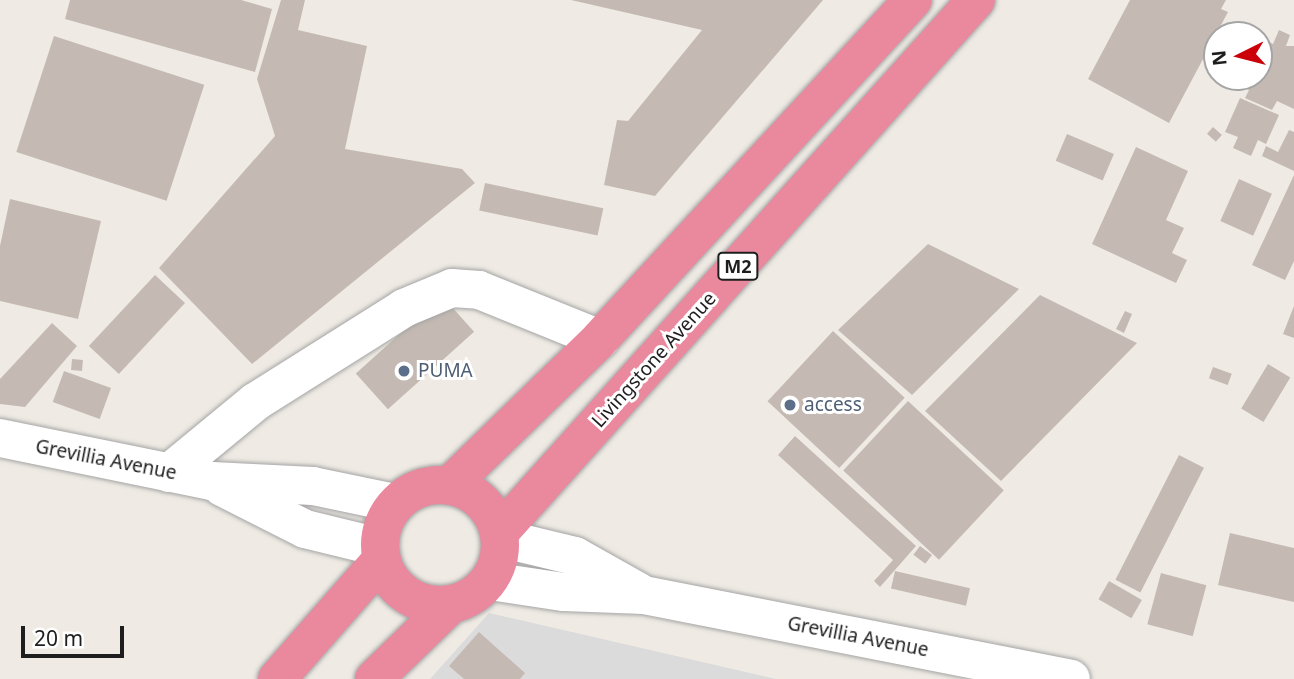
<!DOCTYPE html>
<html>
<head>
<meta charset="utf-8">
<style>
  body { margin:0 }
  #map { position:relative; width:1294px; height:679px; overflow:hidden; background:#efebe4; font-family:"Noto Sans",sans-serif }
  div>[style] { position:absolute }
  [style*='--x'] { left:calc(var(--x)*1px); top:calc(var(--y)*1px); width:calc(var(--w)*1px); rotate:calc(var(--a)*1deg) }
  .residential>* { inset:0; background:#dcdbdb }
  .building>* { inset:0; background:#c4bab3; transform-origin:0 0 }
  .roads { filter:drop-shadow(0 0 2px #a5a5a5) drop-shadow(0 0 2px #a5a5a5) }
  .minor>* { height:38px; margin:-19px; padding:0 19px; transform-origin:19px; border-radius:19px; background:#fff }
  .highway>* { height:38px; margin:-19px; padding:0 19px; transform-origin:19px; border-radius:19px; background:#ea889e }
  .highway>.ring { margin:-19px; padding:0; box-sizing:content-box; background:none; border:38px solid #ea889e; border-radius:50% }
  .dots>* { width:19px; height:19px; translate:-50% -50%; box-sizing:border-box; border:4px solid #fff; border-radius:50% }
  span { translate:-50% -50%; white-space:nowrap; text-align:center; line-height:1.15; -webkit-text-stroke:6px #fff; paint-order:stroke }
  .shield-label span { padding:2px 5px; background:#fff; border:2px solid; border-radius:5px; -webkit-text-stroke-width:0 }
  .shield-label { font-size:18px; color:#1e1e1e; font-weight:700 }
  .street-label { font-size:19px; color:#1e1e1e }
  .service-label { font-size:19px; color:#4e5e75 }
  .left { translate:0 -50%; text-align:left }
  .north { position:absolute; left:1203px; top:21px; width:70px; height:70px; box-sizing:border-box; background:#fff; border:2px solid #a5a5a5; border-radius:50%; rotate:264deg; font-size:19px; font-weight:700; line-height:28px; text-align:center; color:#1e1e1e }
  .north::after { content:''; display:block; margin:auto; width:24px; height:32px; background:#cc0008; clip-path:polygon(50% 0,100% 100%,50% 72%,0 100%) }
  .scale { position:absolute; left:21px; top:626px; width:103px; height:32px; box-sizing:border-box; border:4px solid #1e1e1e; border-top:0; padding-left:9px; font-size:21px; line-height:24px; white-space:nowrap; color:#1e1e1e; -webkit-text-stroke:5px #fff; paint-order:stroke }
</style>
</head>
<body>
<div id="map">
  <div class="residential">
    <i style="clip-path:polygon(489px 613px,776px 679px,430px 679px)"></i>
  </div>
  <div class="building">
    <i style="clip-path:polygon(70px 0,241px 0,272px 9px,255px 72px,65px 19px)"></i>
    <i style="clip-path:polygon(281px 0,305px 0,298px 30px,367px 46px,345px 149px,462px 169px,475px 183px,252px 364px,159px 268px,275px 136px,257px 79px)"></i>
    <i style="clip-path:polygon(571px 0,823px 0,655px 196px,604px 185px,617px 120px,628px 121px,702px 30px)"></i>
    <i style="clip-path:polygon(1130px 0,1226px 0,1221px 9px,1228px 12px,1169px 123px,1088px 79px)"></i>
    <i style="clip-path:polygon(1234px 25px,1255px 35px,1229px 35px)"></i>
    <i style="clip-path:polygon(1279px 30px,1290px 35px,1286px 46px,1294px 46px,1294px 109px,1277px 101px,1272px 110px,1245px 98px,1249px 90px,1222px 77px,1259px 77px,1259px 37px,1273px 44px)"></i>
    <i style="left:54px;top:36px;width:158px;height:122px;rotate:18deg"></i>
    <i style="clip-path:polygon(1240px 98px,1279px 115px,1266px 144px,1258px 140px,1251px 156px,1233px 148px,1238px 137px,1225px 132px)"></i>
    <i style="left:1213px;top:127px;width:12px;height:9px;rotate:42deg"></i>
    <i style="clip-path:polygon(1289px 130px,1294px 132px,1294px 171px,1262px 156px,1266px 146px,1278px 152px)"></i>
    <i style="left:1067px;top:134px;width:51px;height:29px;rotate:23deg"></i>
    <i style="clip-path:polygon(1136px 147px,1188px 171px,1166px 220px,1184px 228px,1172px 253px,1187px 260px,1176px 283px,1092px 244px)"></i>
    <i style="clip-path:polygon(1294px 175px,1294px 261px,1285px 280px,1252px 265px)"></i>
    <i style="left:1239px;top:179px;width:36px;height:46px;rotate:24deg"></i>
    <i style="left:485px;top:183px;width:121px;height:28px;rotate:12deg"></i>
    <i style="clip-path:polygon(10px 199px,101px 221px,78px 319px,0 301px,0 246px)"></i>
    <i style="clip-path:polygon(928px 244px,1019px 289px,912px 395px,838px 330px)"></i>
    <i style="left:155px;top:275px;width:41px;height:97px;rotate:43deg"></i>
    <i style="clip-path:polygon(1040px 295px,1137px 343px,1001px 481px,925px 411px)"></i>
    <i style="left:442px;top:296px;width:48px;height:116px;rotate:48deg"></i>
    <i style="clip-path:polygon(1294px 306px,1294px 338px,1283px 334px)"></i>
    <i style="clip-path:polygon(1125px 311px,1132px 314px,1124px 333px,1116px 329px)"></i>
    <i style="clip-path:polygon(52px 323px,77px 346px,25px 407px,0 404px,0 379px)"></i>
    <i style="left:833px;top:331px;width:98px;height:96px;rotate:43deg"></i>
    <i style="left:72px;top:359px;width:11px;height:11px;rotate:5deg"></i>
    <i style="left:1268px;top:364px;width:26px;height:52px;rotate:31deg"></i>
    <i style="left:1213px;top:367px;width:20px;height:12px;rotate:20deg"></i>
    <i style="left:64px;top:371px;width:50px;height:33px;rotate:20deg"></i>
    <i style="left:908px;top:401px;width:131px;height:95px;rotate:43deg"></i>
    <i style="clip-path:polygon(795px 436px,916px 546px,880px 587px,874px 581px,893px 560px,778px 455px)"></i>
    <i style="left:1179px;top:455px;width:28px;height:140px;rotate:27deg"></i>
    <i style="clip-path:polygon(1230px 533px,1294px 548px,1294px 602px,1218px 585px)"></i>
    <i style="left:920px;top:546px;width:15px;height:11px;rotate:37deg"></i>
    <i style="left:895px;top:571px;width:77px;height:18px;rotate:13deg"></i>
    <i style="left:1161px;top:573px;width:47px;height:53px;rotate:15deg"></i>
    <i style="left:1109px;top:581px;width:38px;height:21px;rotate:30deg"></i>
    <i style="clip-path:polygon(479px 632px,525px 673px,520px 679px,464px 679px,449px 666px)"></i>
  </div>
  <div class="roads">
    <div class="minor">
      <i style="--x:0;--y:438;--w:216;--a:11.5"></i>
      <i style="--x:212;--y:481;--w:101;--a:2.8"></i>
      <i style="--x:313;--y:486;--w:84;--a:11.7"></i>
      <i style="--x:169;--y:473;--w:112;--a:-39.5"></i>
      <i style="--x:255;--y:402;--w:176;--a:-32.2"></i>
      <i style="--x:404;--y:308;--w:52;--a:-22.6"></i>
      <i style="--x:452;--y:288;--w:27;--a:4"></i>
      <i style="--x:479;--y:290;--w:131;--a:22"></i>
      <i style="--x:222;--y:487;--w:93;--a:26.8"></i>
      <i style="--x:305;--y:529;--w:76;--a:13.7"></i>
      <i style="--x:500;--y:538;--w:77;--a:13.5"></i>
      <i style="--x:575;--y:556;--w:73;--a:29.4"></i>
      <i style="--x:490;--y:581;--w:75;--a:8.5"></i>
      <i style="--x:564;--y:592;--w:80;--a:2.1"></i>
      <i style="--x:644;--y:595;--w:435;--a:11.1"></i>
    </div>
    <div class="highway">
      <i class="ring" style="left:380px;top:485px;width:82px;height:82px"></i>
      <i style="--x:450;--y:485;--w:209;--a:-44.2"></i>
      <i style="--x:600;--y:339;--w:461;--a:-47.3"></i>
      <i style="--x:499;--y:533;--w:715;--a:-48.17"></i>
      <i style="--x:277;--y:679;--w:159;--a:-48.8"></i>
      <i style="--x:374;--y:679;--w:105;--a:-44.2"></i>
    </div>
  </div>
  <div class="dots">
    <i style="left:404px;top:371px;background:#5c6f8a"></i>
    <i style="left:790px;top:405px;background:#5c6f8a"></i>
  </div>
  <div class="shield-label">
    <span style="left:738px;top:266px">M2</span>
  </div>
  <div class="street-label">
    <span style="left:654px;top:360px;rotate:-48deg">Livingstone Avenue</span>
    <span style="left:106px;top:460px;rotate:11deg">Grevillia Avenue</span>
    <span style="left:858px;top:637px;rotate:11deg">Grevillia Avenue</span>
  </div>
  <div class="service-label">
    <span class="left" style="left:418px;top:371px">PUMA</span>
    <span class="left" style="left:804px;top:405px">access</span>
  </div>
  <div class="north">N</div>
  <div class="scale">20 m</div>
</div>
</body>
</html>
